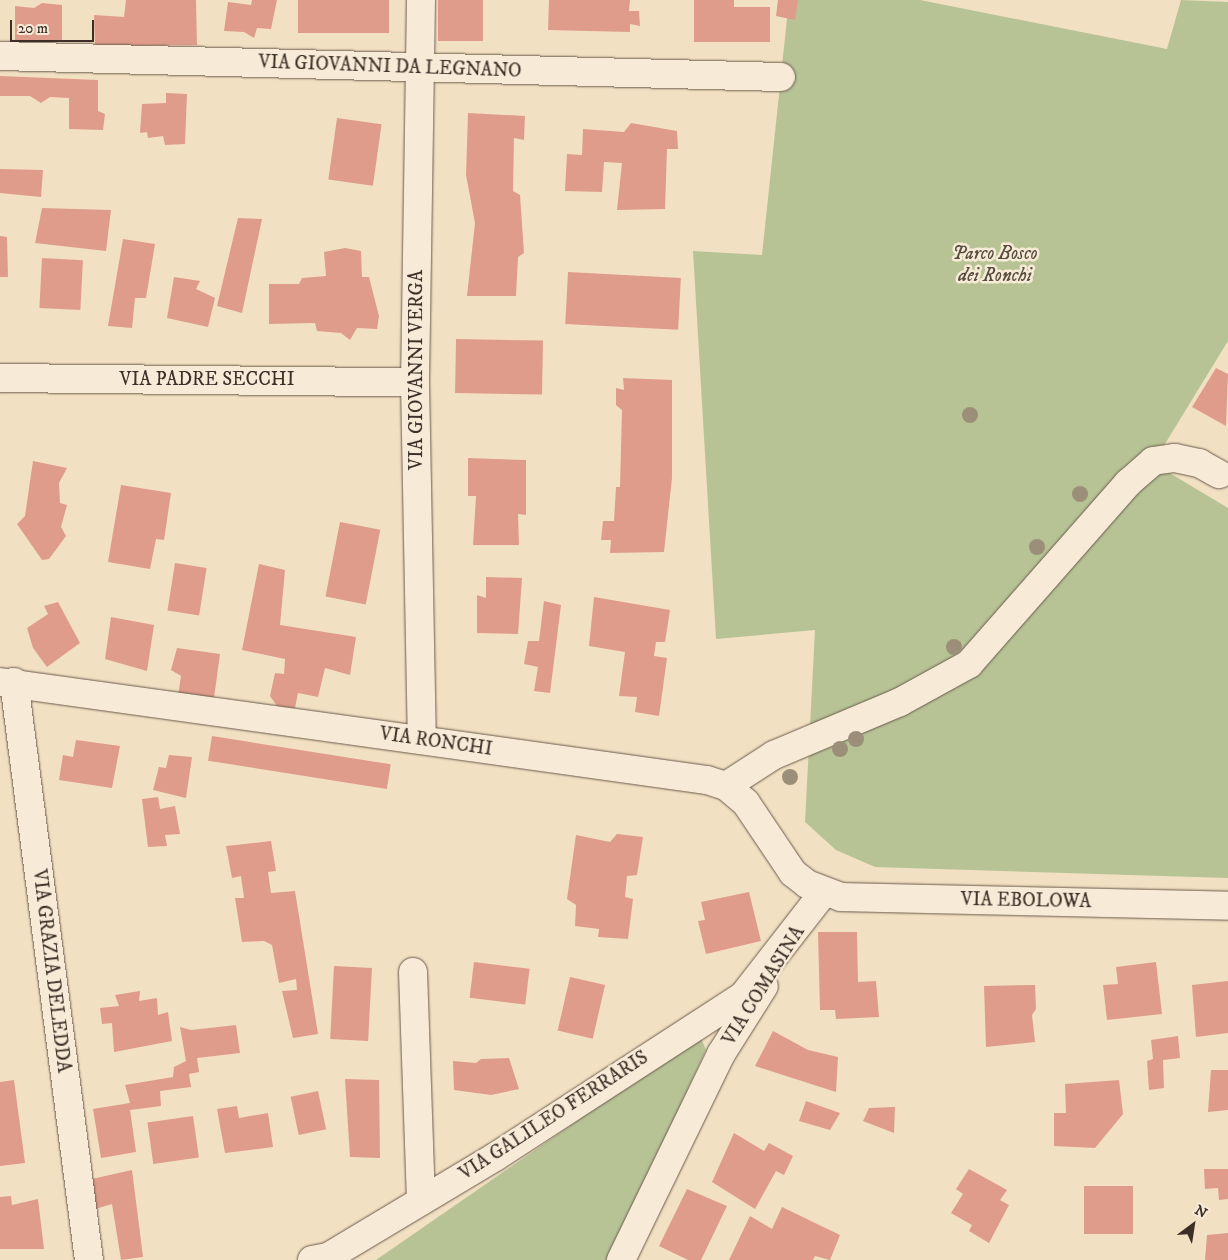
<!DOCTYPE html>
<html>
<head>
<meta charset="utf-8">
<style>
  body { margin:0 }
  #map { position:relative; width:1228px; height:1260px; overflow:hidden; background:#f2e0c2; font-family:"IM FELL DW Pica",serif }
  div>[style] { position:absolute }
  [style*='--x'] { left:calc(var(--x)*1px); top:calc(var(--y)*1px); width:calc(var(--w)*1px); rotate:calc(var(--a)*1deg) }
  .green>* { inset:0; background:#b7c395 }
  .building>* { inset:0; background:#e09c8b; transform-origin:0 0 }
  .roads { filter:drop-shadow(0 0 1px #6a5b4e) drop-shadow(0 0 1px #6a5b4e) }
  .minor>* { height:28px; margin:-14px; padding:0 14px; transform-origin:14px; border-radius:14px; background:#f7ebd7 }
  .trees>* { width:16px; height:16px; margin:-8px; border-radius:50%; background:#9c8f79 }
  span { translate:-50% -50%; white-space:nowrap; text-align:center; line-height:1.15; -webkit-text-stroke:5px #f7ebd7; paint-order:stroke }
  .street-label { font-size:19px; color:#3d2f27 }
  .park-label { font-size:19px; color:#554d3d; font-style:italic }
  .north { position:absolute; left:1168px; top:1200px; width:50px; height:50px; -webkit-text-stroke:4px #f7ebd7; paint-order:stroke; rotate:31deg; font-size:14px; font-weight:700; line-height:20px; text-align:center; color:#3d2f27 }
  .north::after { content:''; display:block; margin:auto; width:18px; height:22px; background:#3d2f27; clip-path:polygon(50% 0,100% 100%,50% 72%,0 100%) }
  .scale { position:absolute; left:10px; top:20px; width:84px; height:22px; box-sizing:border-box; border:2px solid #3d2f27; border-top:0; padding-left:6px; font-size:15px; line-height:18px; white-space:nowrap; color:#3d2f27; -webkit-text-stroke:4px #f7ebd7; paint-order:stroke }
</style>
</head>
<body>
<div id="map">
  <div class="green">
    <i style="clip-path:polygon(789px 0,920px 0,1167px 49px,1181px 0,1228px 2px,1228px 341px,1160px 452px,1158px 466px,1228px 508px,1228px 878px,875px 867px,836px 850px,805px 822px,815px 630px,716px 639px,693px 251px,762px 255px)"></i>
    <i style="clip-path:polygon(700px 1036px,706px 1050px,609px 1260px,376px 1260px)"></i>
  </div>
  <div class="building">
    <i style="clip-path:polygon(126px 0,196px 0,197px 45px,95px 46px,94px 15px,124px 17px)"></i>
    <i style="clip-path:polygon(252px 0,277px 0,271px 29px,257px 28px,254px 38px,244px 32px,224px 31px,228px 2px,251px 5px)"></i>
    <i style="left:298px;top:0;width:91px;height:33px"></i>
    <i style="left:438px;top:0;width:45px;height:41px"></i>
    <i style="clip-path:polygon(549px 0,630px 0,629px 11px,639px 11px,640px 26px,630px 24px,630px 32px,548px 30px)"></i>
    <i style="clip-path:polygon(694px 0,734px 0,734px 7px,770px 7px,770px 42px,694px 42px)"></i>
    <i style="clip-path:polygon(778px 0,798px 0,795px 20px,776px 16px)"></i>
    <i style="clip-path:polygon(42px 3px,62px 5px,62px 42px,15px 41px,15px 6px,34px 8px)"></i>
    <i style="clip-path:polygon(0 76px,98px 80px,98px 111px,105px 114px,103px 130px,69px 129px,69px 98px,50px 97px,41px 103px,30px 96px,0 96px)"></i>
    <i style="clip-path:polygon(166px 93px,187px 94px,185px 144px,165px 145px,163px 136px,148px 138px,147px 132px,140px 133px,142px 104px,166px 103px)"></i>
    <i style="clip-path:polygon(468px 113px,525px 116px,524px 140px,514px 138px,513px 191px,520px 195px,524px 253px,518px 257px,516px 296px,467px 296px,475px 223px,466px 175px)"></i>
    <i style="left:337px;top:118px;width:45px;height:62px;rotate:8deg"></i>
    <i style="clip-path:polygon(631px 123px,677px 131px,678px 149px,667px 149px,665px 209px,617px 210px,622px 163px,604px 162px,602px 192px,565px 191px,567px 154px,582px 155px,583px 129px,624px 132px)"></i>
    <i style="clip-path:polygon(0 169px,43px 170px,41px 197px,0 193px)"></i>
    <i style="clip-path:polygon(42px 208px,111px 210px,106px 251px,35px 243px)"></i>
    <i style="clip-path:polygon(238px 218px,262px 219px,242px 313px,217px 306px)"></i>
    <i style="clip-path:polygon(0 236px,7px 237px,8px 277px,0 277px)"></i>
    <i style="clip-path:polygon(123px 239px,155px 244px,146px 298px,135px 298px,132px 328px,108px 326px)"></i>
    <i style="clip-path:polygon(345px 248px,361px 251px,362px 277px,369px 277px,379px 316px,377px 329px,357px 328px,350px 340px,341px 333px,317px 331px,315px 323px,269px 324px,269px 284px,299px 284px,302px 278px,326px 276px,324px 252px)"></i>
    <i style="left:42px;top:258px;width:41px;height:50px;rotate:3deg"></i>
    <i style="left:568px;top:272px;width:113px;height:52px;rotate:3deg"></i>
    <i style="clip-path:polygon(174px 277px,200px 281px,196px 289px,215px 298px,208px 327px,167px 318px)"></i>
    <i style="left:456px;top:339px;width:87px;height:54px;rotate:1deg"></i>
    <i style="clip-path:polygon(1216px 368px,1228px 374px,1226px 426px,1192px 407px)"></i>
    <i style="clip-path:polygon(623px 378px,672px 380px,672px 478px,664px 552px,610px 553px,611px 540px,601px 540px,603px 521px,614px 521px,616px 487px,620px 487px,622px 410px,616px 405px,616px 388px,624px 390px)"></i>
    <i style="clip-path:polygon(468px 458px,526px 460px,526px 515px,518px 514px,519px 545px,473px 545px,476px 496px,468px 496px)"></i>
    <i style="clip-path:polygon(33px 461px,67px 468px,59px 483px,60px 503px,67px 505px,61px 527px,66px 536px,49px 559px,42px 560px,17px 524px,25px 516px)"></i>
    <i style="clip-path:polygon(121px 485px,171px 493px,164px 540px,156px 539px,150px 569px,108px 562px)"></i>
    <i style="left:340px;top:522px;width:41px;height:76px;rotate:11deg"></i>
    <i style="left:175px;top:563px;width:32px;height:48px;rotate:9deg"></i>
    <i style="clip-path:polygon(259px 564px,285px 570px,280px 625px,356px 637px,350px 675px,325px 668px,318px 697px,298px 693px,294px 713px,279px 709px,270px 696px,275px 673px,284px 674px,285px 659px,242px 650px)"></i>
    <i style="clip-path:polygon(486px 577px,522px 578px,518px 634px,477px 633px,477px 595px,486px 598px)"></i>
    <i style="clip-path:polygon(594px 597px,670px 610px,665px 642px,656px 642px,654px 656px,667px 658px,659px 716px,635px 712px,637px 697px,619px 696px,625px 652px,589px 646px)"></i>
    <i style="clip-path:polygon(544px 601px,561px 605px,550px 693px,534px 691px,538px 667px,524px 664px,528px 641px,539px 641px)"></i>
    <i style="clip-path:polygon(58px 602px,80px 643px,47px 667px,33px 648px,27px 628px,48px 614px,44px 606px)"></i>
    <i style="clip-path:polygon(111px 617px,154px 625px,147px 671px,105px 659px)"></i>
    <i style="clip-path:polygon(177px 648px,220px 654px,214px 698px,178px 696px,181px 676px,171px 670px)"></i>
    <i style="left:212px;top:736px;width:181px;height:25px;rotate:9deg"></i>
    <i style="clip-path:polygon(76px 740px,120px 746px,112px 788px,59px 780px,63px 755px,73px 757px)"></i>
    <i style="clip-path:polygon(169px 755px,192px 757px,186px 798px,153px 790px,159px 767px,166px 768px)"></i>
    <i style="clip-path:polygon(158px 797px,160px 809px,175px 806px,180px 834px,165px 835px,167px 846px,148px 847px,142px 799px)"></i>
    <i style="clip-path:polygon(617px 834px,643px 837px,637px 875px,627px 876px,625px 897px,633px 899px,628px 939px,598px 937px,599px 929px,575px 926px,576px 905px,567px 899px,576px 835px,610px 842px)"></i>
    <i style="clip-path:polygon(271px 841px,276px 871px,268px 872px,271px 893px,295px 891px,318px 1034px,293px 1038px,282px 991px,297px 990px,296px 979px,279px 983px,272px 945px,264px 941px,242px 942px,235px 898px,244px 898px,241px 876px,232px 878px,226px 846px)"></i>
    <i style="clip-path:polygon(749px 892px,761px 941px,706px 954px,698px 921px,705px 920px,701px 902px)"></i>
    <i style="clip-path:polygon(818px 932px,857px 932px,858px 982px,876px 981px,879px 1017px,836px 1019px,835px 1010px,820px 1010px)"></i>
    <i style="left:474px;top:962px;width:56px;height:36px;rotate:7deg"></i>
    <i style="clip-path:polygon(1156px 962px,1162px 1014px,1107px 1020px,1103px 985px,1118px 984px,1116px 967px)"></i>
    <i style="left:334px;top:966px;width:38px;height:73px;rotate:3deg"></i>
    <i style="left:570px;top:977px;width:36px;height:55px;rotate:13deg"></i>
    <i style="clip-path:polygon(1228px 981px,1228px 1033px,1196px 1037px,1192px 985px)"></i>
    <i style="clip-path:polygon(1035px 985px,1036px 1009px,1032px 1015px,1035px 1042px,986px 1047px,984px 986px)"></i>
    <i style="clip-path:polygon(140px 991px,139px 1001px,157px 998px,158px 1015px,168px 1012px,172px 1041px,114px 1052px,112px 1023px,102px 1024px,100px 1008px,119px 1006px,115px 995px)"></i>
    <i style="clip-path:polygon(236px 1025px,240px 1053px,197px 1058px,199px 1072px,189px 1074px,191px 1087px,160px 1091px,161px 1106px,130px 1110px,136px 1152px,101px 1158px,93px 1109px,130px 1103px,125px 1085px,173px 1077px,174px 1067px,186px 1061px,180px 1027px,191px 1030px)"></i>
    <i style="clip-path:polygon(773px 1031px,808px 1050px,838px 1057px,836px 1092px,755px 1066px)"></i>
    <i style="clip-path:polygon(1178px 1036px,1180px 1058px,1163px 1060px,1164px 1088px,1149px 1090px,1147px 1061px,1153px 1059px,1151px 1040px)"></i>
    <i style="clip-path:polygon(509px 1058px,519px 1089px,491px 1095px,454px 1090px,453px 1061px,476px 1063px,481px 1059px)"></i>
    <i style="clip-path:polygon(1211px 1070px,1228px 1070px,1228px 1110px,1208px 1112px)"></i>
    <i style="clip-path:polygon(345px 1079px,379px 1080px,380px 1158px,350px 1157px)"></i>
    <i style="clip-path:polygon(14px 1080px,25px 1163px,0 1166px,0 1082px)"></i>
    <i style="clip-path:polygon(1119px 1080px,1123px 1114px,1095px 1148px,1054px 1146px,1054px 1113px,1066px 1113px,1065px 1084px)"></i>
    <i style="left:318px;top:1091px;width:39px;height:28px;rotate:78deg"></i>
    <i style="clip-path:polygon(806px 1101px,840px 1113px,830px 1130px,799px 1121px)"></i>
    <i style="clip-path:polygon(237px 1106px,239px 1118px,268px 1113px,273px 1147px,225px 1153px,217px 1109px)"></i>
    <i style="clip-path:polygon(895px 1107px,894px 1133px,863px 1121px,869px 1108px)"></i>
    <i style="left:193px;top:1116px;width:42px;height:46px;rotate:82deg"></i>
    <i style="clip-path:polygon(734px 1133px,764px 1151px,769px 1143px,793px 1156px,784px 1175px,776px 1171px,755px 1209px,712px 1182px)"></i>
    <i style="clip-path:polygon(969px 1169px,1007px 1190px,1000px 1200px,1009px 1205px,989px 1243px,969px 1231px,972px 1225px,951px 1213px,963px 1194px,956px 1189px)"></i>
    <i style="clip-path:polygon(1204px 1169px,1228px 1169px,1228px 1199px,1219px 1200px,1218px 1188px,1205px 1189px)"></i>
    <i style="clip-path:polygon(132px 1170px,143px 1257px,121px 1260px,112px 1204px,95px 1209px,92px 1179px)"></i>
    <i style="left:1084px;top:1186px;width:49px;height:48px"></i>
    <i style="clip-path:polygon(687px 1189px,727px 1206px,701px 1260px,688px 1260px,659px 1246px)"></i>
    <i style="clip-path:polygon(11px 1196px,12px 1205px,38px 1199px,44px 1249px,0 1249px,0 1197px)"></i>
    <i style="clip-path:polygon(782px 1207px,840px 1235px,830px 1260px,815px 1256px,813px 1260px,729px 1260px,750px 1216px,772px 1229px)"></i>
    <i style="clip-path:polygon(1228px 1233px,1228px 1260px,1205px 1260px,1207px 1235px)"></i>
  </div>
  <div class="roads">
    <div class="minor">
      <i style="--x:421;--y:0;--w:382;--a:90.9"></i>
      <i style="--x:415;--y:382;--w:358;--a:88.9"></i>
      <i style="--x:0;--y:56;--w:781;--a:1.54"></i>
      <i style="--x:0;--y:378;--w:415;--a:0.6"></i>
      <i style="--x:0;--y:682;--w:714;--a:7.89"></i>
      <i style="--x:707;--y:780;--w:20;--a:18"></i>
      <i style="--x:726;--y:786;--w:26;--a:40"></i>
      <i style="--x:746;--y:803;--w:84;--a:56.1"></i>
      <i style="--x:793;--y:873;--w:18;--a:38"></i>
      <i style="--x:807;--y:884;--w:36;--a:21"></i>
      <i style="--x:841;--y:897;--w:387;--a:1.3"></i>
      <i style="--x:14;--y:682;--w:583;--a:82.61"></i>
      <i style="--x:726;--y:786;--w:57;--a:-32.9"></i>
      <i style="--x:774;--y:755;--w:137;--a:-22.8"></i>
      <i style="--x:900;--y:702;--w:79;--a:-28.8"></i>
      <i style="--x:969;--y:664;--w:241;--a:-48.7"></i>
      <i style="--x:1128;--y:483;--w:33;--a:-41"></i>
      <i style="--x:1153;--y:461;--w:22;--a:-8"></i>
      <i style="--x:1175;--y:458;--w:25;--a:12"></i>
      <i style="--x:1199;--y:463;--w:23;--a:29"></i>
      <i style="--x:413;--y:972;--w:229;--a:88"></i>
      <i style="--x:312;--y:1260;--w:16;--a:-11"></i>
      <i style="--x:328;--y:1257;--w:195;--a:-30.9"></i>
      <i style="--x:495;--y:1157;--w:296;--a:-33"></i>
      <i style="--x:743;--y:996;--w:132;--a:-52.1"></i>
      <i style="--x:621;--y:1260;--w:229;--a:-64.1"></i>
      <i style="--x:721;--y:1054;--w:80;--a:-57.7"></i>
    </div>
  </div>
  <div class="trees">
    <i style="left:970px;top:415px"></i>
    <i style="left:1080px;top:494px"></i>
    <i style="left:1037px;top:547px"></i>
    <i style="left:954px;top:647px"></i>
    <i style="left:856px;top:739px"></i>
    <i style="left:840px;top:749px"></i>
    <i style="left:790px;top:777px"></i>
  </div>
  <div class="street-label">
    <span style="left:390px;top:67px;rotate:2deg">VIA GIOVANNI DA LEGNANO</span>
    <span style="left:417px;top:370px;rotate:-90deg">VIA GIOVANNI VERGA</span>
    <span style="left:207px;top:380px">VIA PADRE SECCHI</span>
    <span style="left:436px;top:742px;rotate:8deg">VIA RONCHI</span>
    <span style="left:1026px;top:901px;rotate:1deg">VIA EBOLOWA</span>
    <span style="left:51px;top:971px;rotate:83deg">VIA GRAZIA DELEDDA</span>
    <span style="left:764px;top:986px;rotate:-58deg">VIA COMASINA</span>
    <span style="left:554px;top:1116px;rotate:-33deg">VIA GALILEO FERRARIS</span>
  </div>
  <div class="park-label">
    <span style="left:995px;top:265px">Parco Bosco<br>dei Ronchi</span>
  </div>
  <div class="north">N</div>
  <div class="scale">20 m</div>
</div>
</body>
</html>
